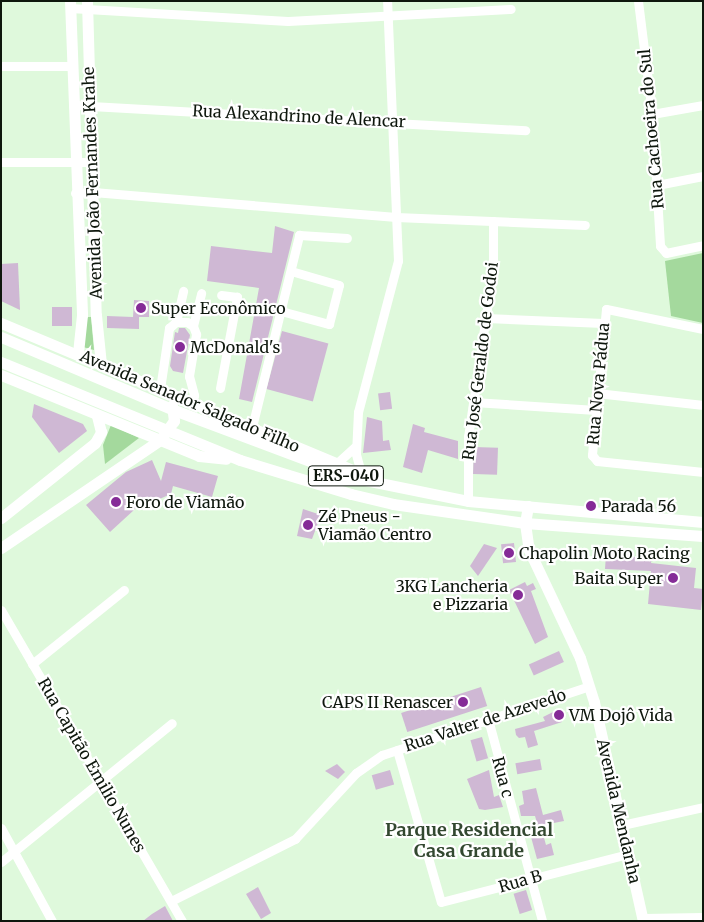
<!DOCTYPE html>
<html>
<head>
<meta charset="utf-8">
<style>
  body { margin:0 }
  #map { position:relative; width:704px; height:922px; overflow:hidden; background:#dff9dc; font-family:Merriweather,serif }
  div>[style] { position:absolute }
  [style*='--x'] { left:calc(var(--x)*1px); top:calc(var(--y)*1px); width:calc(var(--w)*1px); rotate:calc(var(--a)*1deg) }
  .green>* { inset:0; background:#a4d99d }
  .building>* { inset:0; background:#cfb8d4; transform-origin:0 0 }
  .minor>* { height:9px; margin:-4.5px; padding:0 4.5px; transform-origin:4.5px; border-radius:4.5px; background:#fff }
  .major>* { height:11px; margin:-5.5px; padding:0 5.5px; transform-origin:5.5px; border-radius:5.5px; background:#fff }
  .dots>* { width:14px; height:14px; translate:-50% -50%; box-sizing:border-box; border:2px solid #fff; border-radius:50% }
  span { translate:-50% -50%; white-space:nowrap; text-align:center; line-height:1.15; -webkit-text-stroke:4.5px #fff; paint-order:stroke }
  .shield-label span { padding:1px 4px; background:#fff; border:1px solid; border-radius:4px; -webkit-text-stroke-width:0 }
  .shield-label { font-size:15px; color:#0e170d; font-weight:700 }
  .street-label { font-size:16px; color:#0e170d }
  .poi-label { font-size:16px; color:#0e170d }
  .left { translate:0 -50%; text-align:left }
  .right { translate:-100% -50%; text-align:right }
  .neighbourhood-label { font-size:18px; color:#334830; font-weight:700 }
  .frame { position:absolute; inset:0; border:2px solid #0e170d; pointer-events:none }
</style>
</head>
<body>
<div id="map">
  <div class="green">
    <i style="clip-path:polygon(703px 253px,703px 323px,671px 316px,665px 261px)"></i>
    <i style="clip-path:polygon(83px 317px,91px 317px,94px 350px,83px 347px)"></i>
    <i style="clip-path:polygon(111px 425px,139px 438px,105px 464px,103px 445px)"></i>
  </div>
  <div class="building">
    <i style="clip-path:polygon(275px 226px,294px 232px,252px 402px,239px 399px,259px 288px,207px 281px,211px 246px,272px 253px)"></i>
    <i style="clip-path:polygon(18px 263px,20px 310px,1px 301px,1px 264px)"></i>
    <i style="clip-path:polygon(134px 300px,149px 301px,149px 317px,139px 317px,139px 329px,107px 328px,107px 316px,133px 317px)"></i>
    <i style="left:72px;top:307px;width:19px;height:20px;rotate:90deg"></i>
    <i style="clip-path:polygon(179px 328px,185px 328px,190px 335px,183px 373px,173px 371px,170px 366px,175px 332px,178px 333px)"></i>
    <i style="left:282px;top:331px;width:48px;height:60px;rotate:15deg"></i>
    <i style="left:390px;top:392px;width:17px;height:12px;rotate:83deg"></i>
    <i style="clip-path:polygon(34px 404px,83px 424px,87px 431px,59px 453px,32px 417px)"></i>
    <i style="clip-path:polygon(367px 417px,382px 421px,383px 441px,389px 440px,391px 450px,363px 453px)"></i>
    <i style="clip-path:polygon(413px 424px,425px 428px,424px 432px,458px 441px,458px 459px,428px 450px,422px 473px,403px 467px)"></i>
    <i style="left:474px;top:447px;width:24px;height:27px;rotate:2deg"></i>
    <i style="clip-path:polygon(152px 460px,161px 481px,166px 462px,218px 476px,212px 497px,173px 486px,171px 494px,148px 504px,146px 499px,110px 532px,86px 505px,126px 472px)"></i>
    <i style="clip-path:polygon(303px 509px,321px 515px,312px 539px,297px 536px)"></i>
    <i style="left:514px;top:543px;width:19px;height:13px;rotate:84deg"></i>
    <i style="clip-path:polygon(484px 544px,497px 548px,478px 576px,470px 566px)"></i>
    <i style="clip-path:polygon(606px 555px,652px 558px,651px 563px,696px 568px,694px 588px,703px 589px,701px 610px,648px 604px,651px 571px,605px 569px)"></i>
    <i style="clip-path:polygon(525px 582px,527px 586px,533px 583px,536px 589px,531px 591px,548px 637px,535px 644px,509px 590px)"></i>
    <i style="left:559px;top:651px;width:12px;height:33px;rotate:66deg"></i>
    <i style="left:481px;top:687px;width:20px;height:84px;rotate:72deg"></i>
    <i style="clip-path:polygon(557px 710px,562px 722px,534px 731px,538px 745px,528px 748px,525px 737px,519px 738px,516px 735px,515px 729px,545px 721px,543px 717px)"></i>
    <i style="left:482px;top:737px;width:22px;height:12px;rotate:74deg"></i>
    <i style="left:540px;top:759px;width:11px;height:25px;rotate:80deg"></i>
    <i style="clip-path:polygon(337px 764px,345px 772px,338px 779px,325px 771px)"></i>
    <i style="left:390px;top:770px;width:15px;height:19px;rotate:74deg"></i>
    <i style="clip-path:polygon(489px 770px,494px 797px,499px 795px,503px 807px,485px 810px,479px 809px,467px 779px)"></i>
    <i style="clip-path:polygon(536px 788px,543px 815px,561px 810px,564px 821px,538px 826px,535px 816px,521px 816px,519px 806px,524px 804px,522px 791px)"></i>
    <i style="clip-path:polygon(543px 834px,546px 845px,551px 843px,554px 855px,537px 859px,531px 837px)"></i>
    <i style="clip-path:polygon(258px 887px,271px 913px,261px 919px,246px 894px)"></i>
    <i style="left:526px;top:890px;width:21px;height:13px;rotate:73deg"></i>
    <i style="clip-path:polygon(165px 906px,173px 921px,143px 921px,152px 914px)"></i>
  </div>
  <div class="minor">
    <i style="--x:638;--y:1;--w:114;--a:82.9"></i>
    <i style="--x:652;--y:114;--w:132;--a:86.5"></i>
    <i style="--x:660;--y:246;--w:9;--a:49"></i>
    <i style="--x:666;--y:253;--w:38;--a:-12"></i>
    <i style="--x:70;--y:8;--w:218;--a:3.4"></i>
    <i style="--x:288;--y:21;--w:223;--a:-3.1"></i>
    <i style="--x:1;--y:66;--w:71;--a:0"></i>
    <i style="--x:73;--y:105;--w:453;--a:3.2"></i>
    <i style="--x:652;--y:114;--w:52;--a:-10"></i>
    <i style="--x:1;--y:162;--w:91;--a:0"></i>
    <i style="--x:657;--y:185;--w:47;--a:-11.1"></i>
    <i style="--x:75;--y:193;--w:18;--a:-3"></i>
    <i style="--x:93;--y:192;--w:304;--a:4.7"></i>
    <i style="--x:396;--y:217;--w:189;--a:2.4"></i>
    <i style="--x:281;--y:311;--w:50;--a:15.2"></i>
    <i style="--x:329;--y:324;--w:40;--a:-75.6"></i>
    <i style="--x:339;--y:285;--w:50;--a:-163.7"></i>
    <i style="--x:486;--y:318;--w:117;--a:2.4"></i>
    <i style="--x:176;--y:322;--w:32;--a:-77"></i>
    <i style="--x:193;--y:326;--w:34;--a:-76"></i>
    <i style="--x:703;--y:329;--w:99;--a:-168.3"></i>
    <i style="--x:606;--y:309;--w:147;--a:95.5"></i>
    <i style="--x:592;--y:455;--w:8;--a:50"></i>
    <i style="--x:597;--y:461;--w:107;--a:5.9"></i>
    <i style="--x:211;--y:345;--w:17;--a:17"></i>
    <i style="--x:220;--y:388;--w:93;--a:-79.4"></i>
    <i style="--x:237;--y:297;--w:16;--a:-173"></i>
    <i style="--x:160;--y:389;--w:62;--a:-81.6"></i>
    <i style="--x:169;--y:328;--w:9;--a:-41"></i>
    <i style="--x:176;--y:322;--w:11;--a:0"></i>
    <i style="--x:187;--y:322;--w:7;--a:34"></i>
    <i style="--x:193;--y:326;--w:9;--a:69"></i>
    <i style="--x:196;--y:334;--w:43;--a:99.5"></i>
    <i style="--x:189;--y:376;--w:20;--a:75"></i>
    <i style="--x:194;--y:395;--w:8;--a:104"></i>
    <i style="--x:597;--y:393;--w:107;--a:6.5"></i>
    <i style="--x:473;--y:402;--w:123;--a:3.7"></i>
    <i style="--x:252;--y:427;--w:198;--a:-76.2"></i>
    <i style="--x:299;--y:235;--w:48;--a:3.6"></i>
    <i style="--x:337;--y:463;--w:24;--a:-42"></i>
    <i style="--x:361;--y:473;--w:20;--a:-105"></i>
    <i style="--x:356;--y:454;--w:42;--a:-87.3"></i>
    <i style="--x:358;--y:412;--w:156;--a:-75.2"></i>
    <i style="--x:398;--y:261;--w:260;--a:-92.4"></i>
    <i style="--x:468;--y:501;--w:64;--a:-90"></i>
    <i style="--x:468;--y:437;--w:171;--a:-81.6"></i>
    <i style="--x:493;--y:268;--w:47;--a:-90"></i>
    <i style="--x:1;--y:610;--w:360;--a:59.8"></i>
    <i style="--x:32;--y:664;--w:118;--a:-38.8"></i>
    <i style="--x:488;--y:719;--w:209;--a:75"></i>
    <i style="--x:397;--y:750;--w:158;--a:73.9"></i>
    <i style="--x:441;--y:902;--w:193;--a:-14.4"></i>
    <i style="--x:622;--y:825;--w:83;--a:-12.5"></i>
    <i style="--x:1;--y:828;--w:106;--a:61.3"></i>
    <i style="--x:1;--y:862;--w:220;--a:-39.1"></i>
    <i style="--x:171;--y:901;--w:139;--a:-26.6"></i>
    <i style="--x:295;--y:839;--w:90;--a:-47.3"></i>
    <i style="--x:356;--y:773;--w:32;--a:-35"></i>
    <i style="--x:382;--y:755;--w:218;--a:-18.4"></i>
    <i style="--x:643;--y:918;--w:60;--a:-1"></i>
  </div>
  <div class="major">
    <i style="--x:70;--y:1;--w:314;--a:87.8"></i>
    <i style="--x:82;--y:315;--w:39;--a:96"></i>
    <i style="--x:87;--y:1;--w:314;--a:88.4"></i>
    <i style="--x:96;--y:315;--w:49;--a:84.2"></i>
    <i style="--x:1;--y:323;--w:391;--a:22.7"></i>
    <i style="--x:1;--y:337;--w:188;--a:22.9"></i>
    <i style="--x:174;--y:410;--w:193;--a:20.6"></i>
    <i style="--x:355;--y:478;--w:115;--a:11.5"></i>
    <i style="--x:468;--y:501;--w:236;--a:5.1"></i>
    <i style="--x:1;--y:362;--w:258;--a:22.3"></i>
    <i style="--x:240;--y:460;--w:116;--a:17"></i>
    <i style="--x:351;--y:494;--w:43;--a:13.4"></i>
    <i style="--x:393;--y:504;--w:133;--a:8.2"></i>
    <i style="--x:525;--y:523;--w:178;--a:4.2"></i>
    <i style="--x:1;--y:375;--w:214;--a:22.2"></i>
    <i style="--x:199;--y:456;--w:27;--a:6"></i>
    <i style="--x:528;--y:506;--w:17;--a:100"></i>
    <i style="--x:525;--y:523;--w:27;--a:82"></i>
    <i style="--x:529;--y:550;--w:119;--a:64.7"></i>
    <i style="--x:580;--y:658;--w:46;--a:72.3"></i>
    <i style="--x:594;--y:702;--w:224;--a:77.4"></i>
    <i style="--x:1;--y:518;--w:120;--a:-38.6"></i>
    <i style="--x:95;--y:443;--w:13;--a:-61"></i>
    <i style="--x:101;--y:432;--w:16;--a:-104"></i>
    <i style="--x:1;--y:548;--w:192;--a:-34.2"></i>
    <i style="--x:160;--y:440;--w:24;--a:-54"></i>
    <i style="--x:174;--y:421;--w:16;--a:-97"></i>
  </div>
  <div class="dots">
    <i style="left:141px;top:308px;background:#852b97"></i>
    <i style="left:180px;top:347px;background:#852b97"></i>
    <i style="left:116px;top:502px;background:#852b97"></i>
    <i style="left:591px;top:506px;background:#852b97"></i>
    <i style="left:308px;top:525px;background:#852b97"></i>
    <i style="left:509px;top:553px;background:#852b97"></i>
    <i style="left:673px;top:578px;background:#852b97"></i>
    <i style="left:518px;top:595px;background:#852b97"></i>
    <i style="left:463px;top:702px;background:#852b97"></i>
    <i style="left:559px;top:715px;background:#852b97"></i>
  </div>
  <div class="shield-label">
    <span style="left:346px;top:476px">ERS-040</span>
  </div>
  <div class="street-label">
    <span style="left:299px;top:116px;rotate:3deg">Rua Alexandrino de Alencar</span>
    <span style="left:651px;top:129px;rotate:-95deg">Rua Cachoeira do Sul</span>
    <span style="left:92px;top:183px;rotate:-92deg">Avenida João Fernandes Krahe</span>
    <span style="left:480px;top:361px;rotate:-83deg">Rua José Geraldo de Godoi</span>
    <span style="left:598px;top:384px;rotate:-85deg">Rua Nova Pádua</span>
    <span style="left:190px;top:401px;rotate:23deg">Avenida Senador Salgado Filho</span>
    <span style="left:485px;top:720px;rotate:-18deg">Rua Valter de Azevedo</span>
    <span style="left:92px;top:765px;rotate:60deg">Rua Capitão Emilio Nunes</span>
    <span style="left:503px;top:777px;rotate:75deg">Rua c</span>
    <span style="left:619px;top:811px;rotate:77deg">Avenida Mendanha</span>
    <span style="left:520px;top:881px;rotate:-16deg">Rua B</span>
  </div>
  <div class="poi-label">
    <span class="left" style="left:151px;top:308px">Super Econômico</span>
    <span class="left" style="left:190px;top:347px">McDonald's</span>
    <span class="left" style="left:126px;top:502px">Foro de Viamão</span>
    <span class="left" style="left:601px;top:506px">Parada 56</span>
    <span class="left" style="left:318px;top:525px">Zé Pneus -<br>Viamão Centro</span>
    <span class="left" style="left:519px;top:553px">Chapolin Moto Racing</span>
    <span class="right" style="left:663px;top:578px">Baita Super</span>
    <span class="right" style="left:508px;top:595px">3KG Lancheria<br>e Pizzaria</span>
    <span class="right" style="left:453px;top:702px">CAPS II Renascer</span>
    <span class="left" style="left:569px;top:715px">VM Dojô Vida</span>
  </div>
  <div class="neighbourhood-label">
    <span style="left:469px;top:841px">Parque Residencial<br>Casa Grande</span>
  </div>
  <div class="frame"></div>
</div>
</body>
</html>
